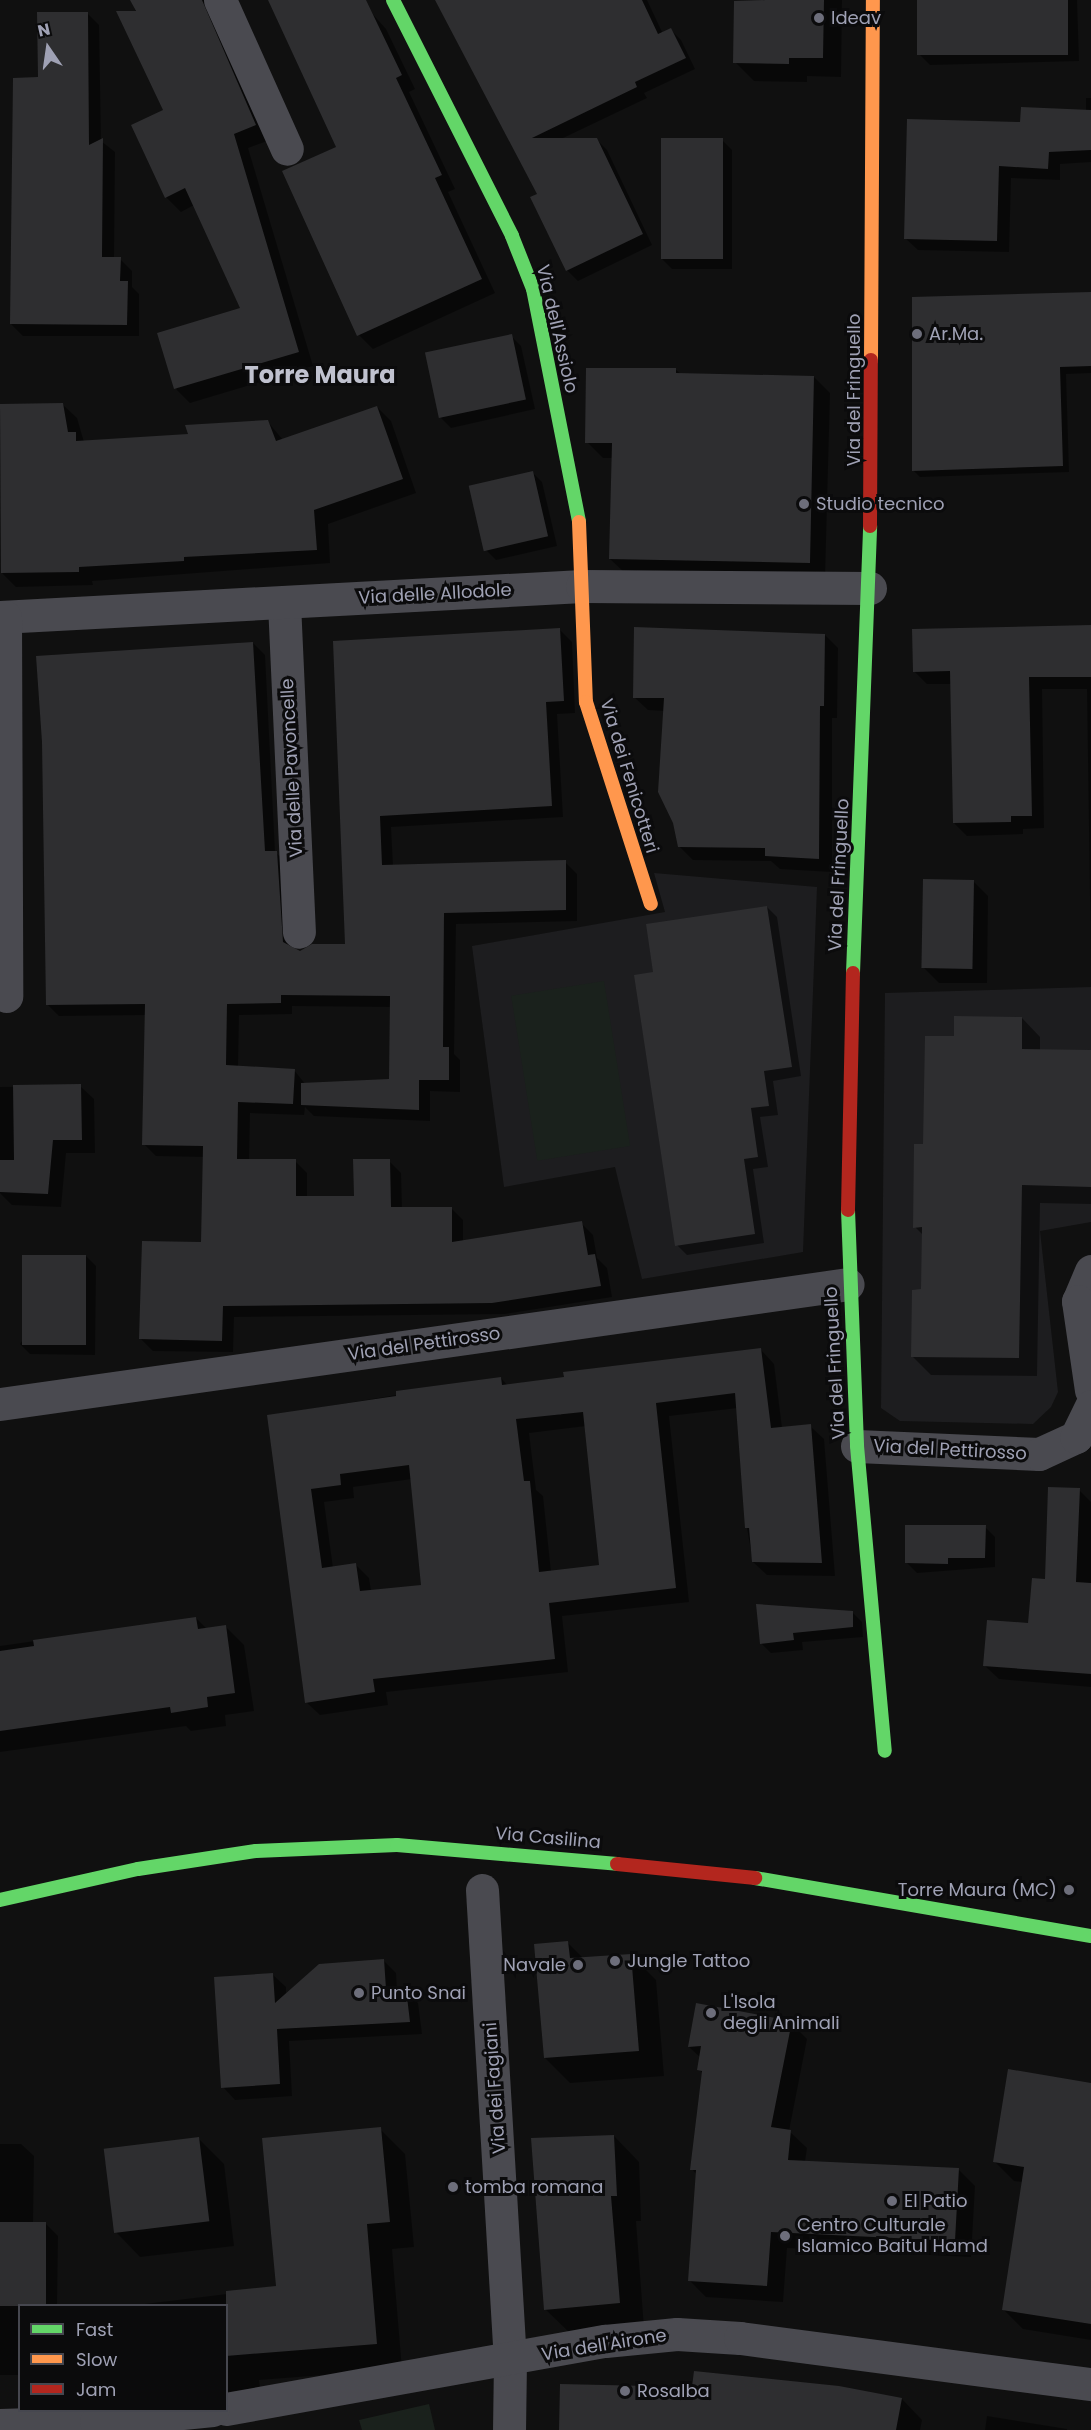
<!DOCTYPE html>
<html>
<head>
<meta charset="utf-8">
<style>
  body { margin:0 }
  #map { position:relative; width:1091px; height:2430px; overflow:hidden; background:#101010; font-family:Poppins,sans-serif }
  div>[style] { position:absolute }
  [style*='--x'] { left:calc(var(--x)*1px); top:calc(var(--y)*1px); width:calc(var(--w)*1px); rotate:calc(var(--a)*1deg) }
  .built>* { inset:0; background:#1d1d1f }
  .green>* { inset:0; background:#1a211c; transform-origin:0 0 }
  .shadow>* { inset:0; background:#0007 }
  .building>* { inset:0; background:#2e2e30; transform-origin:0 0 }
  .street>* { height:33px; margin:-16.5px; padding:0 16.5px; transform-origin:16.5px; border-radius:16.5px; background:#4a4a50 }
  .fast>* { height:14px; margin:-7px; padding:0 7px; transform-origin:7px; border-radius:7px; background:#63d668 }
  .slow>* { height:14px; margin:-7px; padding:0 7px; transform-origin:7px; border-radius:7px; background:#ff974d }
  .jam>* { height:14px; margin:-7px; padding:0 7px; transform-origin:7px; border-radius:7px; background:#b3261e }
  .dots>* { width:16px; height:16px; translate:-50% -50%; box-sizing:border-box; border:3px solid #0b0b0c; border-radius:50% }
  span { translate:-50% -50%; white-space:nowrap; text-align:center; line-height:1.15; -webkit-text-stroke:6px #0b0b0c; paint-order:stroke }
  .poi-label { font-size:18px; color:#9fa1b4 }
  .left { translate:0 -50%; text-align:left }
  .right { translate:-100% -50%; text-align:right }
  .street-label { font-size:18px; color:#9fa1b4 }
  .district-label { font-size:24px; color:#c0c2cf; font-weight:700 }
  .legend { position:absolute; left:18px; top:2304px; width:210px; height:108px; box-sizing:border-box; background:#0b0b0c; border:2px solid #46474f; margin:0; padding:8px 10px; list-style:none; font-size:18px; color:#9fa1b4 }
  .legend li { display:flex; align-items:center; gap:12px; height:30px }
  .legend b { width:30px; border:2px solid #46474f }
  .north { position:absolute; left:18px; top:18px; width:60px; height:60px; -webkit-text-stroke:4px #0b0b0c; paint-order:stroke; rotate:347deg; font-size:16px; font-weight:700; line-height:24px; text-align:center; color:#9fa1b4 }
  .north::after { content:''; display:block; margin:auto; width:21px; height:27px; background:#9fa1b4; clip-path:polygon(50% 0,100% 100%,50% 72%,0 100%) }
</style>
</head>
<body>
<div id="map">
  <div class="built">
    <i style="clip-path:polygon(654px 873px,817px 887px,803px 1252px,642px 1279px,615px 1167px,504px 1187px,472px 946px,665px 912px)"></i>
    <i style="clip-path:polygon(1091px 987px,1091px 1222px,1040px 1231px,1058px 1392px,1051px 1407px,1033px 1424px,900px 1421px,881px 1408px,885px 993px)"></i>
  </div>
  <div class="green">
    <i style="left:604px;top:981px;width:167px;height:94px;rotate:81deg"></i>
    <i style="clip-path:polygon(429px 2404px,435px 2430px,362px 2430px,359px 2420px)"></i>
  </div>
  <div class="shadow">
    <i style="clip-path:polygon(132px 0,208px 0,270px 140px,248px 148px,313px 366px,190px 403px,176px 389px,242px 309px,194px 205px,181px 212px,166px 197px,165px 111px)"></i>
    <i style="clip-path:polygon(269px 0,360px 0,386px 29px,415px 89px,409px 92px,455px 189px,448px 192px,495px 293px,373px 349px,359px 335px,338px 148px)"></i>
    <i style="clip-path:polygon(437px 0,647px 0,663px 34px,671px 30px,681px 40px,695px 69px,644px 93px,647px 98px,561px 139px,596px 139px,607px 150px,652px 245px,578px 281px,567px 270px,539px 195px)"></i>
    <i style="clip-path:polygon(767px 0,842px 0,841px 77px,807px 76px,807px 82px,754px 81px,735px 62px)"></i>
    <i style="clip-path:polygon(918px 0,1077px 0,1079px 61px,930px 65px,920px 55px)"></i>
    <i style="clip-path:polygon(87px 13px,99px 25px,101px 141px,115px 152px,114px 259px,120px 259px,132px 271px,132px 287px,139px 294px,139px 336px,23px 336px,11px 324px,40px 79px)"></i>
    <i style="clip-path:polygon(1086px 98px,1091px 98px,1091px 162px,1060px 164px,1060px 180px,1011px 178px,1009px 252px,918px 250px,905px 238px,1022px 124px,1086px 111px)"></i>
    <i style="clip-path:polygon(722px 140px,732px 150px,732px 269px,672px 269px,662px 259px)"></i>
    <i style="clip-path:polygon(1091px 294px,1091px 373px,1066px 374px,1069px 472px,920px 477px,913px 470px)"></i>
    <i style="clip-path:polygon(511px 336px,521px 346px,535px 409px,451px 428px,441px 418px)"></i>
    <i style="clip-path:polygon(675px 369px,681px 374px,814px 377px,830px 393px,825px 578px,626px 574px,610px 559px,613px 458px,603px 458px,587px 442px)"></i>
    <i style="clip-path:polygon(62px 404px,77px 418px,84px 442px,190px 436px,268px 422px,283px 440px,377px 407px,391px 421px,416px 493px,328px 524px,330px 563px,92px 581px,93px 585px,16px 587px,2px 573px,0 406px)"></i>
    <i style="clip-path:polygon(532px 472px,542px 482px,557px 546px,496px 560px,486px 550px)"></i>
    <i style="clip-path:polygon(1091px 626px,1091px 968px,1087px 689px,1042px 689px,1044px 828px,1023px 829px,1023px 834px,967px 836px,954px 823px,952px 684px,927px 684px,914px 671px)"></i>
    <i style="clip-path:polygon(evenodd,560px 630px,572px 642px,575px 713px,557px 714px,563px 817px,391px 827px,393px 866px,565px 862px,577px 874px,577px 921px,456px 924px,454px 1054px,460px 1060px,460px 1092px,430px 1091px,430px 1121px,314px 1116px,305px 1107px,304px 1115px,250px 1113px,249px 1161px,295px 1161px,307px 1173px,307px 1198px,355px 1197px,389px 1161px,401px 1173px,402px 1209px,451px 1208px,463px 1220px,463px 1242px,581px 1223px,593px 1235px,597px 1258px,607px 1268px,612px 1297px,505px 1314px,234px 1317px,233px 1352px,153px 1351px,141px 1339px,202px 1243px,204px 1157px,156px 1156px,144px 1144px,147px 1015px,59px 1016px,47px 1004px,253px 643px,265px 655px,275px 852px,288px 864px,294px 949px,300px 952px,346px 946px,334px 643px,560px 630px,292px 1006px,391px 1007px,391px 1081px,306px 1085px,294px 1070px,238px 1067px,239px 1015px,292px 1014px,292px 1006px)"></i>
    <i style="clip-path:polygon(825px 635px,838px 648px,837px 718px,832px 718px,832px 872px,780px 869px,771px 861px,693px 860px,679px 846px,665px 711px,648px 710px,634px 697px)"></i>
    <i style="clip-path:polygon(973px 881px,988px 896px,987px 983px,939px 983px,924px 968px)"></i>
    <i style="clip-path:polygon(767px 907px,777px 917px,801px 1076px,773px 1081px,778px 1115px,760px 1117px,768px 1167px,753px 1169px,764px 1243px,687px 1255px,677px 1245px,655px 973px)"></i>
    <i style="clip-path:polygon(1022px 1018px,1040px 1037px,1040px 1051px,1091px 1051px,1091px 1204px,1040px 1203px,1037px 1376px,931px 1375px,912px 1356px,922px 1291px,923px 1235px,915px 1227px,925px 1146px,955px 1038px)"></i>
    <i style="clip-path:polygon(80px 1086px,94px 1099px,95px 1153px,66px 1153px,61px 1207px,12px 1205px,0 1193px,0 1087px)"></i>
    <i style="clip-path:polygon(86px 1256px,96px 1266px,95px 1355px,30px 1354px,20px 1344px)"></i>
    <i style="clip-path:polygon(evenodd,761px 1350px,774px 1364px,782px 1428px,810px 1426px,824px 1439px,835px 1576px,767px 1575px,753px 1562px,747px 1528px,738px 1408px,669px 1416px,689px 1602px,562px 1616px,568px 1672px,386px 1692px,388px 1705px,320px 1715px,306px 1702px,268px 1416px,501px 1378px,508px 1386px,761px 1350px,586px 1426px,601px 1567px,551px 1572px,543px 1496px,536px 1490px,529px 1433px,586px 1426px,761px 1350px,412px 1479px,422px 1586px,371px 1591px,369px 1578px,356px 1565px,333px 1568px,324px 1502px,354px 1498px,353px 1487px,412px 1479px)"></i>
    <i style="clip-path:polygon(1079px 1490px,1091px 1502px,1091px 1687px,999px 1679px,984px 1665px,1030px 1625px)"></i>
    <i style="clip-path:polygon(985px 1527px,995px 1537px,995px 1567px,917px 1573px,907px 1563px)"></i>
    <i style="clip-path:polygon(852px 1612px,862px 1622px,863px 1637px,802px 1642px,803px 1650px,771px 1653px,761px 1643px)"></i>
    <i style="clip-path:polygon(196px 1618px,207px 1629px,225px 1626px,244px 1645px,254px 1711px,225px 1715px,226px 1726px,191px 1731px,186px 1726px,0 1752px,0 1646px)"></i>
    <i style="clip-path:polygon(568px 1943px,584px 1959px,631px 1955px,656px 1980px,664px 2076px,570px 2083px,545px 2058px)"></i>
    <i style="clip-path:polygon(383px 1960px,396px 1973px,397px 1990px,406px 1990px,418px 2003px,422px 2034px,289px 2041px,292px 2096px,235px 2100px,223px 2087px,273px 1975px,286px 1987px,286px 1995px)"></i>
    <i style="clip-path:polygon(791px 2023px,807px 2039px,789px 2131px,807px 2148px,805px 2162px,959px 2170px,975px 2186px,971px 2257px,787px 2248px,783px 2302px,706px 2297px,689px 2280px,697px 2175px,692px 2169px,703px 2074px,699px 2069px,701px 2058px,689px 2047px)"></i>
    <i style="clip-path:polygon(1091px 2084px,1091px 2340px,1023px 2329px,1003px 2309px,1023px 2182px,1014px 2181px,994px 2161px)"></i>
    <i style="clip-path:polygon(380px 2129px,405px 2154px,414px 2247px,392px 2249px,402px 2369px,259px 2380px,260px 2388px,226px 2392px,226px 2306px,128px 2306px,277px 2288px)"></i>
    <i style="clip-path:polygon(614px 2136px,639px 2162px,641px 2221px,636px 2221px,644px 2328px,571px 2334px,545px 2309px)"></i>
    <i style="clip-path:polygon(199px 2139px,224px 2164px,234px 2246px,140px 2257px,115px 2231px)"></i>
    <i style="clip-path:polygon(0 2144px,21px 2144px,34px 2156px,33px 2223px,45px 2223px,58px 2236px,57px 2306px,20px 2306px,18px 2375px,0 2375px)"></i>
    <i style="clip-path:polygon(694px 2388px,902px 2399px,922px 2420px,920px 2430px,561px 2430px)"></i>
    <i style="clip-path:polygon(987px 2416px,1067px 2429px,1067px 2430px,985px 2430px)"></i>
  </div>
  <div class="building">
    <i style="clip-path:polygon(130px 0,202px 0,256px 125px,234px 134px,299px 352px,174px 389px,157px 333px,240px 308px,185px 188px,165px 198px,131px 125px,163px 110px,116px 11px,136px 11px)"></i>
    <i style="clip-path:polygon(268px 0,366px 0,402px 75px,396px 78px,442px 175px,435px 178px,482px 279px,357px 336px,282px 171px,336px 147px)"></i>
    <i style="clip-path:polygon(435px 0,642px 0,658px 34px,671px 28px,686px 58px,635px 82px,637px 87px,532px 138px,597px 138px,643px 234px,566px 271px,530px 197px,537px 194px)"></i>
    <i style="clip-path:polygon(766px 0,824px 0,823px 58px,789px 58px,789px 64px,733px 63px,734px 1px)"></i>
    <i style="left:917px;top:0;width:151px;height:55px"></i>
    <i style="clip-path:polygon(37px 12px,88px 12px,89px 145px,103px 138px,102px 257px,121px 257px,120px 281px,128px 281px,127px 325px,10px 324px,13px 78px,38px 77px)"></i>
    <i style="clip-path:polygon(1021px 107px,1091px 110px,1091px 150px,1049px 152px,1048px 169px,999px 166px,997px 241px,904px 239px,907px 119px,1020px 122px)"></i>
    <i style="left:661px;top:138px;width:62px;height:121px"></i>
    <i style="clip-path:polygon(1091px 292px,1091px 366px,1060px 367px,1063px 466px,912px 471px,912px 297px)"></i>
    <i style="left:512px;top:334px;width:67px;height:89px;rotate:78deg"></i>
    <i style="clip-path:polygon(586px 368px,676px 368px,676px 373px,814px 376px,810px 563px,609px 559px,612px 443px,585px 443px)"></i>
    <i style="clip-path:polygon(63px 403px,68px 432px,76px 432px,76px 441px,188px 434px,185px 425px,268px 420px,276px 441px,377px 406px,403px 479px,314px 510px,317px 550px,184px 557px,184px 561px,79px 567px,79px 572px,1px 573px,0 404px)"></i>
    <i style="left:533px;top:471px;width:67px;height:66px;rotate:77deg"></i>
    <i style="clip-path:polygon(1091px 625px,1091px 677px,1029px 677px,1032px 816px,1011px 816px,1011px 822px,953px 823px,950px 671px,913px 672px,912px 629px)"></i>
    <i style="clip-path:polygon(634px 627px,825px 634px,824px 706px,820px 706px,819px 859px,765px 856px,765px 848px,678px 847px,673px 823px,658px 792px,664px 698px,633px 698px)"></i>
    <i style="clip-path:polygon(560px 628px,564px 701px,546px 702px,552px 806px,380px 816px,382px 865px,566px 860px,566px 910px,444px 913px,443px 1047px,449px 1047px,449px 1080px,419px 1080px,419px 1110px,301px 1105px,301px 1083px,389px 1079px,390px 996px,281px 995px,281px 1003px,227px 1004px,226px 1065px,295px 1069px,293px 1104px,238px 1102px,237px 1159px,296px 1159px,296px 1196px,354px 1196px,353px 1159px,390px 1159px,391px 1207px,452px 1207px,452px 1242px,582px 1221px,588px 1255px,595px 1254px,601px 1286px,492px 1303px,223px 1306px,222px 1341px,139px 1339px,142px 1241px,201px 1242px,203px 1146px,142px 1145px,145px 1004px,46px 1005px,42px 742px,36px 656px,253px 642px,265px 851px,277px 851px,283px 942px,300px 951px,312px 944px,345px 944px,333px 641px)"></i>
    <i style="left:923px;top:879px;width:51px;height:89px;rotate:1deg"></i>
    <i style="clip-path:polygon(767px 906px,792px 1067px,764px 1071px,769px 1106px,751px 1108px,758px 1157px,744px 1159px,755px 1234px,675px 1246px,634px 975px,653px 972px,646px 924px)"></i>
    <i style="clip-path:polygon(954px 1016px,1022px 1017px,1022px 1049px,1091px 1050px,1091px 1187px,1022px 1185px,1019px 1358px,911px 1357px,912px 1290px,921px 1289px,922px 1227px,913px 1228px,914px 1144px,923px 1144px,925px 1036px,954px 1036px)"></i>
    <i style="clip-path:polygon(81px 1084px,82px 1140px,53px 1140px,48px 1194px,0 1192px,0 1160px,14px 1160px,13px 1085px)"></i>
    <i style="left:22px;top:1255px;width:64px;height:90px"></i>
    <i style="clip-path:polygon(evenodd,761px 1348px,771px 1428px,811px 1424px,822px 1563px,752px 1562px,749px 1528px,745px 1528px,735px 1393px,656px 1403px,676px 1588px,549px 1603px,555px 1659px,373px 1679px,375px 1692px,305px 1703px,267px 1415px,396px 1396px,396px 1391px,501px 1377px,502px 1385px,564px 1377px,563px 1372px,761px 1348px,583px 1412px,599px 1565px,539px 1572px,530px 1481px,524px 1481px,516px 1419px,583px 1412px,761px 1348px,409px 1465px,421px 1585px,360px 1591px,356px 1563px,322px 1568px,311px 1489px,341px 1485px,340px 1474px,409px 1465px)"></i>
    <i style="clip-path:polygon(1048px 1487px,1080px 1488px,1076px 1582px,1091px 1583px,1091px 1674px,983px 1666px,987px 1620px,1028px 1623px,1032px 1578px,1045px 1579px)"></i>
    <i style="clip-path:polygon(905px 1525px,986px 1525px,985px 1558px,948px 1558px,948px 1564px,905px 1563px)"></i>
    <i style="clip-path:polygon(756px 1604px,853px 1611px,853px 1627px,793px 1633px,794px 1640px,760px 1644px)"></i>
    <i style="clip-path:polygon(196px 1617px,198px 1629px,226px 1625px,235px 1693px,207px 1697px,208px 1707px,171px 1713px,170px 1707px,0 1731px,0 1651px,34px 1646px,33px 1640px)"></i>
    <i style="clip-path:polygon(568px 1941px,570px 1958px,631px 1954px,639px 2051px,544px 2058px,534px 1944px)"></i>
    <i style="clip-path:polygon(384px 1959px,386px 1989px,406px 1988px,410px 2022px,277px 2029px,280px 2084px,221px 2088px,214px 1977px,273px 1973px,275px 2003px,319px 1964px)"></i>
    <i style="clip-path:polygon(696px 2003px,792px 2021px,771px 2127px,791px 2130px,788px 2160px,959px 2168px,955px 2241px,771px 2232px,767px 2286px,688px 2281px,696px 2170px,690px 2170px,702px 2071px,697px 2070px,701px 2046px,688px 2047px)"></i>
    <i style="clip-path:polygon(1008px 2069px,1091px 2083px,1091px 2324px,1002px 2310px,1024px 2167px,993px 2162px)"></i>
    <i style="clip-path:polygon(381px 2127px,390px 2222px,367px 2224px,377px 2344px,226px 2356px,226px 2291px,276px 2286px,262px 2138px)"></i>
    <i style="clip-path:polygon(614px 2135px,617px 2196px,611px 2196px,620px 2303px,544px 2310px,531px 2138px)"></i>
    <i style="left:199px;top:2137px;width:85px;height:96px;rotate:83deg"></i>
    <i style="left:0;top:2222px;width:46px;height:84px"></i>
    <i style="clip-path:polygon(694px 2371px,839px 2386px,902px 2398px,896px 2430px,559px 2430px,560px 2384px,692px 2387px)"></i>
  </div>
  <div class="street">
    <i style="--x:220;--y:0;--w:163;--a:65.8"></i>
    <i style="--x:284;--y:603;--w:329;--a:87.4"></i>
    <i style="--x:0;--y:617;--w:583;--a:-3.05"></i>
    <i style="--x:582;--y:586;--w:288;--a:0.4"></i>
    <i style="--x:5;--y:617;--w:379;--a:89.8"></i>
    <i style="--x:1091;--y:1271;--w:33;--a:113"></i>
    <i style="--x:1078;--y:1301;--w:90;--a:81.7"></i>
    <i style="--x:0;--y:1404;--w:856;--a:-8.05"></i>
    <i style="--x:857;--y:1446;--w:182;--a:2.5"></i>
    <i style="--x:1039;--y:1454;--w:41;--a:-24.7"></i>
    <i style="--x:1076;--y:1437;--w:34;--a:-64"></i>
    <i style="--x:482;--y:1890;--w:471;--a:86.6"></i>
    <i style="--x:510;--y:2360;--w:70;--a:90.8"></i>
    <i style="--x:226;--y:2409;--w:385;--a:-10.2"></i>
    <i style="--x:605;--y:2341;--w:72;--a:-5.6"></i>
    <i style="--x:677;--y:2334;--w:63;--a:3.6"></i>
    <i style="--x:740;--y:2338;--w:354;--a:7.5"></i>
    <i style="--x:0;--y:2425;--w:96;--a:-1.8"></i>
    <i style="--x:96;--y:2422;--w:117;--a:-5.9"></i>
  </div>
  <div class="fast">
    <i style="--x:393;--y:0;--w:264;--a:63.2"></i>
    <i style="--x:512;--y:236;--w:57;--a:68.4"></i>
    <i style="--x:533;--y:289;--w:237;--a:78.8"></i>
    <i style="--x:853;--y:973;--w:447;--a:-87.8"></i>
    <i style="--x:848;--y:1210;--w:236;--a:87.8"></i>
    <i style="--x:857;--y:1446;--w:306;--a:84.8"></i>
    <i style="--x:755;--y:1878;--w:341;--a:9.8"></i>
    <i style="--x:0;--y:1900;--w:141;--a:-12.7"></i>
    <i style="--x:138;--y:1869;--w:119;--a:-8.7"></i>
    <i style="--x:256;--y:1851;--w:141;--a:-2.4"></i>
    <i style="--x:397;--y:1845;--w:221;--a:4.9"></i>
  </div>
  <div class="slow">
    <i style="--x:871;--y:360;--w:360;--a:-89.7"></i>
    <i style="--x:579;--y:522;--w:180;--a:87.8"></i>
    <i style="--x:586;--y:702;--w:212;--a:72.2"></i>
  </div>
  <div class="jam">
    <i style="--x:870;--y:526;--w:166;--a:-89.7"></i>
    <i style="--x:848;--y:1210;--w:237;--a:-88.8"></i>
    <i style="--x:617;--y:1864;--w:139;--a:5.8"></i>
  </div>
  <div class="dots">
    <i style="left:819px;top:18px;background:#6d6e7b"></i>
    <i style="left:917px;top:334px;background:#6d6e7b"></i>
    <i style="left:804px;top:504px;background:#6d6e7b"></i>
    <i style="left:1069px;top:1890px;background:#6d6e7b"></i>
    <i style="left:615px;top:1961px;background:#6d6e7b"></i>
    <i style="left:578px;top:1965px;background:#6d6e7b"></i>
    <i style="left:359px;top:1993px;background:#6d6e7b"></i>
    <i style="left:711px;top:2013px;background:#6d6e7b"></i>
    <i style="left:453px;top:2187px;background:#6d6e7b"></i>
    <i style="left:892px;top:2201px;background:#6d6e7b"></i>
    <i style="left:785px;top:2236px;background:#6d6e7b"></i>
    <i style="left:625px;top:2391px;background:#6d6e7b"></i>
  </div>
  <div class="poi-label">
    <span class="left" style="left:831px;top:18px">Ideav</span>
    <span class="left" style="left:929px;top:334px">Ar.Ma.</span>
    <span class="left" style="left:816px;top:504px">Studio tecnico</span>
    <span class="right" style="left:1057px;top:1890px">Torre Maura (MC)</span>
    <span class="left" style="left:627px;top:1961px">Jungle Tattoo</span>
    <span class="right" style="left:566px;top:1965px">Navale</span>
    <span class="left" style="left:371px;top:1993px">Punto Snai</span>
    <span class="left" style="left:723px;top:2013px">L'Isola<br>degli Animali</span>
    <span class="left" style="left:465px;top:2187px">tomba romana</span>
    <span class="left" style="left:904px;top:2201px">El Patio</span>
    <span class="left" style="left:797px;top:2236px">Centro Culturale<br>Islamico Baitul Hamd</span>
    <span class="left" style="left:637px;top:2391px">Rosalba</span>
  </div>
  <div class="street-label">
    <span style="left:557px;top:329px;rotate:77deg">Via dell'Assiolo</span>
    <span style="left:854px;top:390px;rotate:-90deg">Via del Fringuello</span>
    <span style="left:435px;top:594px;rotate:-3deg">Via delle Allodole</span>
    <span style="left:292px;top:768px;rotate:-93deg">Via delle Pavoncelle</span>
    <span style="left:629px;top:776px;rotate:73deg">Via dei Fenicotteri</span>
    <span style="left:839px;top:875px;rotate:-87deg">Via del Fringuello</span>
    <span style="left:424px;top:1344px;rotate:-8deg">Via del Pettirosso</span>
    <span style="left:835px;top:1363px;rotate:-93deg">Via del Fringuello</span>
    <span style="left:950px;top:1450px;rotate:3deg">Via del Pettirosso</span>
    <span style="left:548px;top:1838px;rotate:5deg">Via Casilina</span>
    <span style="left:495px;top:2088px;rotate:-94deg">Via dei Fagiani</span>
    <span style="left:604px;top:2345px;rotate:-9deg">Via dell'Airone</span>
  </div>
  <div class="district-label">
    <span style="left:320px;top:375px">Torre Maura</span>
  </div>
  <ul class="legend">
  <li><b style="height:8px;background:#63d668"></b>Fast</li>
  <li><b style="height:8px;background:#ff974d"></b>Slow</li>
  <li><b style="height:8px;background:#b3261e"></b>Jam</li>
  </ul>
  <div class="north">N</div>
</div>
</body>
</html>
